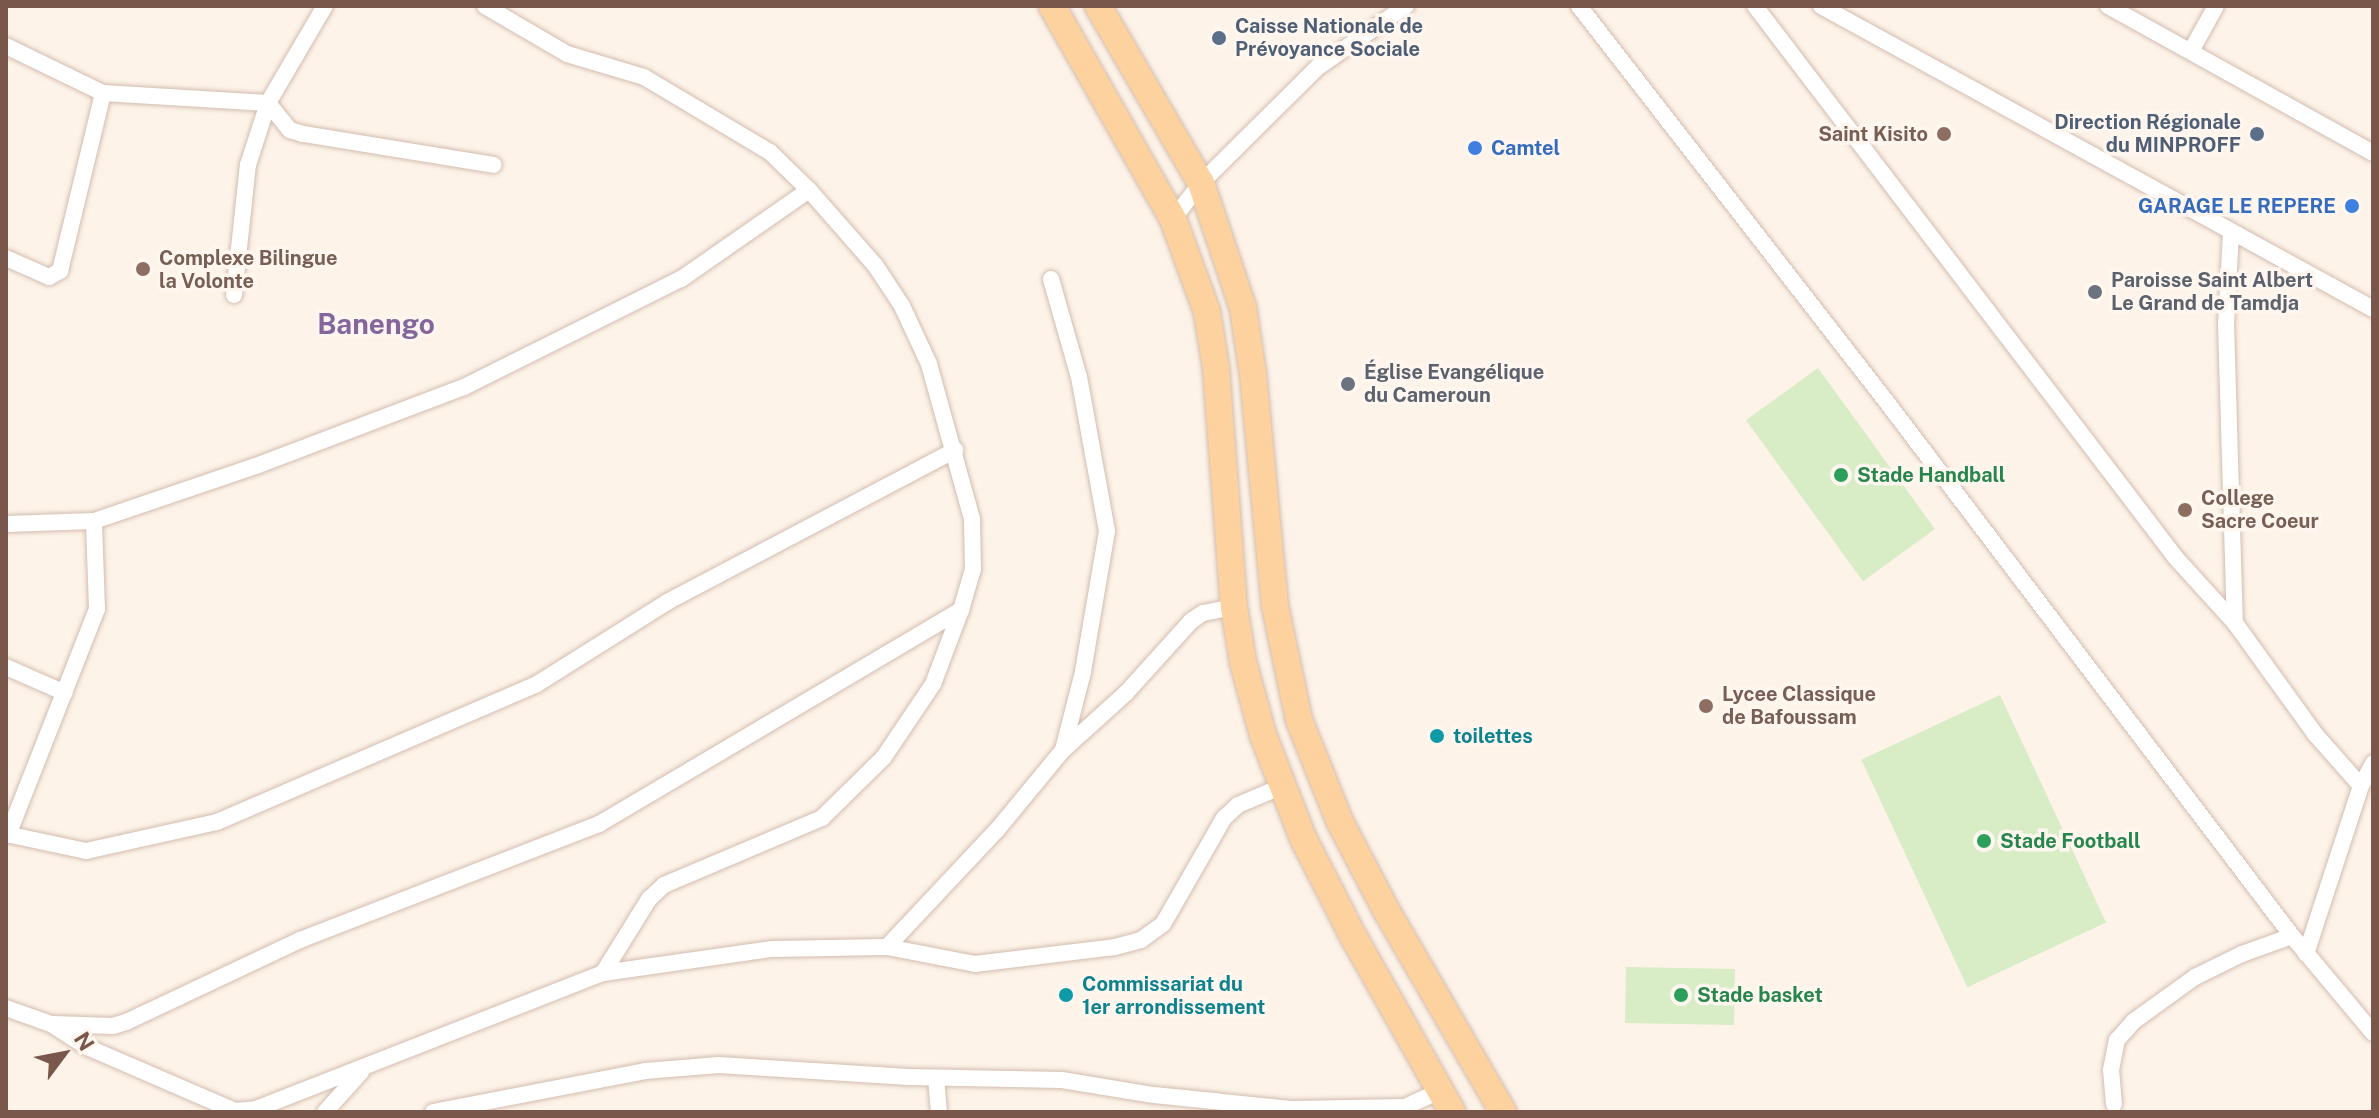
<!DOCTYPE html>
<html>
<head>
<meta charset="utf-8">
<style>
  body { margin:0 }
  #map { position:relative; width:2379px; height:1118px; overflow:hidden; background:#fdf3e8; font-family:"Public Sans",sans-serif }
  div>[style] { position:absolute }
  [style*='--x'] { left:calc(var(--x)*1px); top:calc(var(--y)*1px); width:calc(var(--w)*1px); rotate:calc(var(--a)*1deg) }
  .green>* { inset:0; background:#d8ecc5; transform-origin:0 0 }
  .roads { filter:drop-shadow(0 0 2px #d3bcaf) drop-shadow(0 0 2px #d3bcaf) }
  .minor>* { height:16px; margin:-8px; padding:0 8px; transform-origin:8px; border-radius:8px; background:#fff }
  .primary>* { height:26px; margin:-13px; padding:0 13px; transform-origin:13px; border-radius:13px; background:#fdd29f }
  .dots>* { width:22px; height:22px; translate:-50% -50%; box-sizing:border-box; border:4px solid #fff7ef; border-radius:50% }
  span { translate:-50% -50%; white-space:nowrap; text-align:center; line-height:1.15; -webkit-text-stroke:7px #fff7ef; paint-order:stroke }
  .service-label { font-size:20px; color:#4e5e75; font-weight:700 }
  .left { translate:0 -50%; text-align:left }
  .right { translate:-100% -50%; text-align:right }
  .education-label { font-size:20px; color:#785e54; font-weight:700 }
  .shop-label { font-size:20px; color:#366cbe; font-weight:700 }
  .worship-label { font-size:20px; color:#5b616d; font-weight:700 }
  .leisure-label { font-size:20px; color:#27864d; font-weight:700 }
  .culture-label { font-size:20px; color:#0d838f; font-weight:700 }
  .district-label { font-size:28px; color:#85669c; font-weight:700 }
  .frame { position:absolute; inset:0; border:8px solid #79574a; pointer-events:none }
  .north { position:absolute; left:24px; top:1014px; width:80px; height:80px; -webkit-text-stroke:6px #fff7ef; paint-order:stroke; rotate:58deg; font-size:22px; font-weight:700; line-height:32px; text-align:center; color:#79574a }
  .north::after { content:''; display:block; margin:auto; width:28px; height:36px; background:#79574a; clip-path:polygon(50% 0,100% 100%,50% 72%,0 100%) }
</style>
</head>
<body>
<div id="map">
  <div class="green">
    <i style="left:1818px;top:368px;width:199px;height:89px;rotate:54deg"></i>
    <i style="left:2000px;top:695px;width:251px;height:153px;rotate:65deg"></i>
    <i style="left:1626px;top:967px;width:109px;height:56px;rotate:1deg"></i>
  </div>
  <div class="roads">
    <div class="minor">
      <i style="--x:485;--y:6;--w:95;--a:30.3"></i>
      <i style="--x:567;--y:54;--w:80;--a:16.6"></i>
      <i style="--x:644;--y:77;--w:147;--a:30.8"></i>
      <i style="--x:770;--y:152;--w:54;--a:44.3"></i>
      <i style="--x:809;--y:190;--w:100;--a:48.7"></i>
      <i style="--x:875;--y:265;--w:49;--a:56.6"></i>
      <i style="--x:902;--y:306;--w:64;--a:65"></i>
      <i style="--x:929;--y:364;--w:161;--a:74.5"></i>
      <i style="--x:972;--y:519;--w:50;--a:88.9"></i>
      <i style="--x:973;--y:569;--w:43;--a:106.3"></i>
      <i style="--x:961;--y:610;--w:79;--a:110.7"></i>
      <i style="--x:933;--y:684;--w:88;--a:123.9"></i>
      <i style="--x:884;--y:757;--w:87;--a:135.5"></i>
      <i style="--x:822;--y:818;--w:172;--a:157"></i>
      <i style="--x:664;--y:885;--w:21;--a:137"></i>
      <i style="--x:649;--y:899;--w:87;--a:121.9"></i>
      <i style="--x:1579;--y:6;--w:505;--a:52.15"></i>
      <i style="--x:1889;--y:405;--w:667;--a:52.8"></i>
      <i style="--x:2292;--y:936;--w:126;--a:50.1"></i>
      <i style="--x:1755;--y:6;--w:694;--a:52.67"></i>
      <i style="--x:2176;--y:558;--w:88;--a:47.8"></i>
      <i style="--x:2235;--y:623;--w:137;--a:54.2"></i>
      <i style="--x:2315;--y:734;--w:69;--a:48.5"></i>
      <i style="--x:1821;--y:6;--w:630;--a:28.76"></i>
      <i style="--x:2108;--y:6;--w:303;--a:29"></i>
      <i style="--x:6;--y:46;--w:108;--a:25.9"></i>
      <i style="--x:103;--y:93;--w:165;--a:3.5"></i>
      <i style="--x:268;--y:103;--w:113;--a:-59.6"></i>
      <i style="--x:2191;--y:51;--w:51;--a:-60.9"></i>
      <i style="--x:268;--y:103;--w:35;--a:51"></i>
      <i style="--x:290;--y:130;--w:14;--a:17"></i>
      <i style="--x:303;--y:134;--w:193;--a:9.2"></i>
      <i style="--x:1173;--y:219;--w:46;--a:-52.1"></i>
      <i style="--x:1201;--y:183;--w:165;--a:-44.8"></i>
      <i style="--x:1318;--y:67;--w:107;--a:-34.7"></i>
      <i style="--x:2231;--y:233;--w:91;--a:93.1"></i>
      <i style="--x:2226;--y:324;--w:299;--a:88.3"></i>
      <i style="--x:6;--y:258;--w:47;--a:23.8"></i>
      <i style="--x:49;--y:277;--w:13;--a:-29"></i>
      <i style="--x:60;--y:271;--w:183;--a:-76.4"></i>
      <i style="--x:1051;--y:279;--w:102;--a:74.1"></i>
      <i style="--x:1079;--y:377;--w:157;--a:79.7"></i>
      <i style="--x:1107;--y:531;--w:143;--a:99.7"></i>
      <i style="--x:1083;--y:672;--w:81;--a:104.4"></i>
      <i style="--x:234;--y:295;--w:131;--a:-83.9"></i>
      <i style="--x:248;--y:165;--w:65;--a:-72.1"></i>
      <i style="--x:6;--y:524;--w:88;--a:-2"></i>
      <i style="--x:94;--y:521;--w:171;--a:-18.8"></i>
      <i style="--x:256;--y:466;--w:222;--a:-20.8"></i>
      <i style="--x:464;--y:387;--w:242;--a:-26.5"></i>
      <i style="--x:681;--y:279;--w:156;--a:-34.8"></i>
      <i style="--x:6;--y:667;--w:64;--a:23.8"></i>
      <i style="--x:6;--y:834;--w:82;--a:12"></i>
      <i style="--x:86;--y:851;--w:134;--a:-12.5"></i>
      <i style="--x:217;--y:822;--w:348;--a:-23.3"></i>
      <i style="--x:537;--y:684;--w:154;--a:-32.2"></i>
      <i style="--x:667;--y:602;--w:326;--a:-27.8"></i>
      <i style="--x:8;--y:835;--w:243;--a:-68.5"></i>
      <i style="--x:97;--y:609;--w:88;--a:-92"></i>
      <i style="--x:887;--y:947;--w:161;--a:-46.8"></i>
      <i style="--x:997;--y:830;--w:104;--a:-50.5"></i>
      <i style="--x:1063;--y:750;--w:85;--a:-42.1"></i>
      <i style="--x:1126;--y:693;--w:97;--a:-47.9"></i>
      <i style="--x:1191;--y:621;--w:14;--a:-34"></i>
      <i style="--x:1203;--y:613;--w:32;--a:-11"></i>
      <i style="--x:2306;--y:954;--w:177;--a:-71.9"></i>
      <i style="--x:2361;--y:786;--w:26;--a:-62"></i>
      <i style="--x:6;--y:1008;--w:48;--a:19.6"></i>
      <i style="--x:51;--y:1024;--w:43;--a:32.6"></i>
      <i style="--x:87;--y:1047;--w:161;--a:23.4"></i>
      <i style="--x:235;--y:1111;--w:21;--a:-5"></i>
      <i style="--x:256;--y:1109;--w:373;--a:-21.4"></i>
      <i style="--x:603;--y:973;--w:171;--a:-8.1"></i>
      <i style="--x:772;--y:949;--w:115;--a:-1"></i>
      <i style="--x:887;--y:947;--w:90;--a:10.9"></i>
      <i style="--x:975;--y:964;--w:141;--a:-6.9"></i>
      <i style="--x:1115;--y:947;--w:27;--a:-15"></i>
      <i style="--x:1141;--y:940;--w:27;--a:-36"></i>
      <i style="--x:1163;--y:924;--w:122;--a:-60.1"></i>
      <i style="--x:1224;--y:818;--w:19;--a:-43"></i>
      <i style="--x:1238;--y:805;--w:49;--a:-22.9"></i>
      <i style="--x:53;--y:1024;--w:60;--a:1.9"></i>
      <i style="--x:113;--y:1026;--w:14;--a:-17"></i>
      <i style="--x:126;--y:1022;--w:192;--a:-25.2"></i>
      <i style="--x:300;--y:940;--w:321;--a:-21.2"></i>
      <i style="--x:599;--y:824;--w:421;--a:-30.6"></i>
      <i style="--x:936;--y:1078;--w:34;--a:85"></i>
      <i style="--x:2114;--y:1104;--w:34;--a:-95"></i>
      <i style="--x:2111;--y:1070;--w:31;--a:-79"></i>
      <i style="--x:2117;--y:1040;--w:25;--a:-48"></i>
      <i style="--x:2134;--y:1021;--w:75;--a:-35.8"></i>
      <i style="--x:2195;--y:977;--w:52;--a:-26.1"></i>
      <i style="--x:2242;--y:954;--w:53;--a:-19.8"></i>
      <i style="--x:325;--y:1112;--w:54;--a:-48"></i>
      <i style="--x:433;--y:1112;--w:216;--a:-10.9"></i>
      <i style="--x:645;--y:1071;--w:74;--a:-4.6"></i>
      <i style="--x:719;--y:1065;--w:190;--a:3.6"></i>
      <i style="--x:909;--y:1077;--w:153;--a:1.1"></i>
      <i style="--x:1062;--y:1080;--w:93;--a:9.3"></i>
      <i style="--x:1154;--y:1095;--w:140;--a:5.8"></i>
      <i style="--x:1293;--y:1109;--w:112;--a:-1"></i>
      <i style="--x:1405;--y:1107;--w:38;--a:-25"></i>
    </div>
    <div class="primary">
      <i style="--x:1052;--y:6;--w:245;--a:60.4"></i>
      <i style="--x:1173;--y:219;--w:99;--a:69.9"></i>
      <i style="--x:1207;--y:312;--w:57;--a:80.9"></i>
      <i style="--x:1216;--y:368;--w:240;--a:85.7"></i>
      <i style="--x:1234;--y:607;--w:56;--a:80.7"></i>
      <i style="--x:1243;--y:662;--w:76;--a:74.7"></i>
      <i style="--x:1263;--y:735;--w:110;--a:68.8"></i>
      <i style="--x:1303;--y:838;--w:110;--a:63"></i>
      <i style="--x:1353;--y:936;--w:202;--a:60.6"></i>
      <i style="--x:1098;--y:6;--w:205;--a:59.8"></i>
      <i style="--x:1201;--y:183;--w:132;--a:71.4"></i>
      <i style="--x:1243;--y:308;--w:67;--a:81.4"></i>
      <i style="--x:1253;--y:374;--w:233;--a:84.6"></i>
      <i style="--x:1275;--y:606;--w:116;--a:78.1"></i>
      <i style="--x:1299;--y:720;--w:110;--a:68.1"></i>
      <i style="--x:1340;--y:822;--w:99;--a:62.4"></i>
      <i style="--x:1386;--y:910;--w:233;--a:59.9"></i>
    </div>
  </div>
  <div class="dots">
    <i style="left:1219px;top:38px;background:#5c6f8a"></i>
    <i style="left:1944px;top:134px;background:#8d6e63"></i>
    <i style="left:2257px;top:134px;background:#5c6f8a"></i>
    <i style="left:1475px;top:148px;background:#3f7fe0"></i>
    <i style="left:2352px;top:206px;background:#3f7fe0"></i>
    <i style="left:143px;top:269px;background:#8d6e63"></i>
    <i style="left:2095px;top:292px;background:#6b7280"></i>
    <i style="left:1348px;top:384px;background:#6b7280"></i>
    <i style="left:1841px;top:475px;background:#2e9e5b"></i>
    <i style="left:2185px;top:510px;background:#8d6e63"></i>
    <i style="left:1706px;top:706px;background:#8d6e63"></i>
    <i style="left:1437px;top:736px;background:#0f9aa8"></i>
    <i style="left:1984px;top:841px;background:#2e9e5b"></i>
    <i style="left:1066px;top:995px;background:#0f9aa8"></i>
    <i style="left:1681px;top:995px;background:#2e9e5b"></i>
  </div>
  <div class="service-label">
    <span class="left" style="left:1235px;top:38px">Caisse Nationale de<br>Prévoyance Sociale</span>
    <span class="right" style="left:2241px;top:134px">Direction Régionale<br>du MINPROFF</span>
  </div>
  <div class="education-label">
    <span class="right" style="left:1928px;top:134px">Saint Kisito</span>
    <span class="left" style="left:159px;top:270px">Complexe Bilingue<br>la Volonte</span>
    <span class="left" style="left:2201px;top:510px">College<br>Sacre Coeur</span>
    <span class="left" style="left:1722px;top:706px">Lycee Classique<br>de Bafoussam</span>
  </div>
  <div class="shop-label">
    <span class="left" style="left:1491px;top:148px">Camtel</span>
    <span class="right" style="left:2336px;top:206px">GARAGE LE REPERE</span>
  </div>
  <div class="worship-label">
    <span class="left" style="left:2111px;top:292px">Paroisse Saint Albert<br>Le Grand de Tamdja</span>
    <span class="left" style="left:1364px;top:384px">Église Evangélique<br>du Cameroun</span>
  </div>
  <div class="leisure-label">
    <span class="left" style="left:1857px;top:475px">Stade Handball</span>
    <span class="left" style="left:2000px;top:841px">Stade Football</span>
    <span class="left" style="left:1697px;top:995px">Stade basket</span>
  </div>
  <div class="culture-label">
    <span class="left" style="left:1453px;top:736px">toilettes</span>
    <span class="left" style="left:1082px;top:996px">Commissariat du<br>1er arrondissement</span>
  </div>
  <div class="district-label">
    <span style="left:376px;top:324px">Banengo</span>
  </div>
  <div class="frame"></div>
  <div class="north">N</div>
</div>
</body>
</html>
